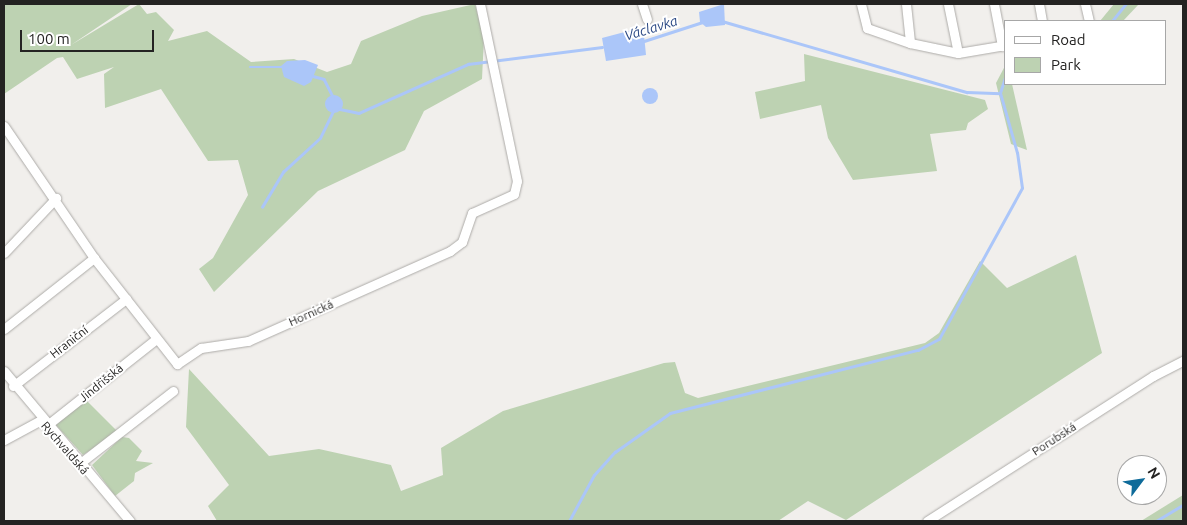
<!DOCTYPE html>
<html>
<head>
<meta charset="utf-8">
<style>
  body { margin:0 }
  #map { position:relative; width:1187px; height:525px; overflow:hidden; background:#f1efec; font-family:Ubuntu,sans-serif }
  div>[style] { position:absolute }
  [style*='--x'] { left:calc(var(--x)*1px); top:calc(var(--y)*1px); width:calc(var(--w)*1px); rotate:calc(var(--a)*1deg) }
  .green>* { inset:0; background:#bdd2b2 }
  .water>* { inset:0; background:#abc6f9 }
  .round { border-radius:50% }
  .stream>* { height:2.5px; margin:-1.25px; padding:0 1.25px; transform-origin:1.25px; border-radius:1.25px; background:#abc6f9 }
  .roads { filter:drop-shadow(0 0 1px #adaba8) drop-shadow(0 0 1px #adaba8) }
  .minor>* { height:9px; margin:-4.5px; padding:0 4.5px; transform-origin:4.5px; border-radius:4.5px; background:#fff }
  span { translate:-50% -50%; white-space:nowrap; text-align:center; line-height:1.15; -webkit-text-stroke:4px #fff; paint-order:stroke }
  .street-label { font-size:12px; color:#242322 }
  .water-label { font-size:14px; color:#2a4884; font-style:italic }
  .frame { position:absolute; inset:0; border:5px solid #242322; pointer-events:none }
  .legend { position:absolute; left:1004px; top:20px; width:162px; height:65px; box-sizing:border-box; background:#fff; border:1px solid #a7a7a7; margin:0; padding:6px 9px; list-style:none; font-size:15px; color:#242322 }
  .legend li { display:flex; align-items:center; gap:10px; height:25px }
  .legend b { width:25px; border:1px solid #a7a7a7 }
  .north { position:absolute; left:1117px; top:455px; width:50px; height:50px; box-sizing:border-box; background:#fff; border:1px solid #a7a7a7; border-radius:50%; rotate:59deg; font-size:14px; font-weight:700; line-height:20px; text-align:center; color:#242322 }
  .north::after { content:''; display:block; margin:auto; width:18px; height:22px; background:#0e6b9a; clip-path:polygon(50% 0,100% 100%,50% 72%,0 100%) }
  .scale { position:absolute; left:20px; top:30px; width:134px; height:22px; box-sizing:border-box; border:2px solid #242322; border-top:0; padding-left:6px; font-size:15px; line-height:18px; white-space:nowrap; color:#242322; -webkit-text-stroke:4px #fff; paint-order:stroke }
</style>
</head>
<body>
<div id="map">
  <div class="green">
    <i style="clip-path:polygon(4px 4px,132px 4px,71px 45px,139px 4px,147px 14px,156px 12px,174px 30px,168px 41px,207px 31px,251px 62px,294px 59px,327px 72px,351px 64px,361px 41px,422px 16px,475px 4px,484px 37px,482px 79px,424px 111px,405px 150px,318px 191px,214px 292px,199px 269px,213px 258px,248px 195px,238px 160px,208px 161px,161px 89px,105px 108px,104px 74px,114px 67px,77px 79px,63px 57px,57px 58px,4px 94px)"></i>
    <i style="clip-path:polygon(1114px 4px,1139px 4px,1123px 21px,1100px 21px)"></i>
    <i style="clip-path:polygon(804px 54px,985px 100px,988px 109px,968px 123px,966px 130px,930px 134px,937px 171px,853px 180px,828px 138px,821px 105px,760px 119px,755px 92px,805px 81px)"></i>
    <i style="clip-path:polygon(1006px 64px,1006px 84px,1012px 84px,1027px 150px,1011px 144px,996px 83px)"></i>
    <i style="clip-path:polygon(1076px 255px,1102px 353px,846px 520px,808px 501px,778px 521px,217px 521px,208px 506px,229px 485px,186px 427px,189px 369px,269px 456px,319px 449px,391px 465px,401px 491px,443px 475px,441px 448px,503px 411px,664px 363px,675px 362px,685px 393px,698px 398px,925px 343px,939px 333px,980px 261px,1007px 288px)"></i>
    <i style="clip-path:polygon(86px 400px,118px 432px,83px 455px,56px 425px)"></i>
    <i style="clip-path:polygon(122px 437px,129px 438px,142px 451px,136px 461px,153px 463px,135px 473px,134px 481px,115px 496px,92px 465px)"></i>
    <i style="clip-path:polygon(1183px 495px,1183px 521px,1141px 521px)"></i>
  </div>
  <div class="water">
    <i style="clip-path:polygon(724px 4px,725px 25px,706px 27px,700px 22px,699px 12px)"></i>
    <i style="clip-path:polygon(636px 29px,644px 35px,646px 55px,606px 61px,602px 38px)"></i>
    <i style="clip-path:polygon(305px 60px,318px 65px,311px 82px,304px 86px,284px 77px,281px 66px,287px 61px)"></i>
    <i class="round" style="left:642px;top:88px;width:16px;height:16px"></i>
    <i class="round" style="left:325px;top:95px;width:18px;height:18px"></i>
  </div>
  <div class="stream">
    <i style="--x:722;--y:21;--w:255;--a:16.2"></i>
    <i style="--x:967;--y:92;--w:33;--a:2"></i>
    <i style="--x:1000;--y:93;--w:19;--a:-72"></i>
    <i style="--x:1112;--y:21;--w:22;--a:-51"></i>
    <i style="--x:644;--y:41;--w:62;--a:-17.9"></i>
    <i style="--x:250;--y:67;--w:34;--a:0"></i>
    <i style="--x:313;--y:76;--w:11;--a:15"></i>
    <i style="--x:324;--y:79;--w:20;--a:63"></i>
    <i style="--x:340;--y:109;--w:19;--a:12"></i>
    <i style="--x:359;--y:113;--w:120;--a:-24.2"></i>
    <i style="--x:468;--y:64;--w:135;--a:-7.2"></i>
    <i style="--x:262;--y:207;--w:41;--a:-59"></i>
    <i style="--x:283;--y:172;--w:50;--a:-42.6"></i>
    <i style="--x:320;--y:138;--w:30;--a:-64"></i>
    <i style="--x:569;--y:521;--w:52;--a:-61.5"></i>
    <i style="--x:594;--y:475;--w:31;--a:-48"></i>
    <i style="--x:615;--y:452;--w:67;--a:-35.3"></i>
    <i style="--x:670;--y:413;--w:256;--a:-14.3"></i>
    <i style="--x:918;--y:350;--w:24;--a:-28"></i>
    <i style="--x:939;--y:339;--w:172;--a:-61.2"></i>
    <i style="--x:1022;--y:188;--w:35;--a:-98"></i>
    <i style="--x:1017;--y:153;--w:62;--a:-105.8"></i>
    <i style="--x:1156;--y:521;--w:31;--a:-31"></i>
  </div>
  <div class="roads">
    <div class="minor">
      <i style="--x:642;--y:4;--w:16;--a:72"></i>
      <i style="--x:861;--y:4;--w:25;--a:76"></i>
      <i style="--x:867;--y:28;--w:46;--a:19.2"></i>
      <i style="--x:910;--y:43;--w:49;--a:11.8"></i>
      <i style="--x:958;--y:53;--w:49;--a:-9.5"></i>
      <i style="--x:906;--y:4;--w:39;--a:84"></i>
      <i style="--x:948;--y:4;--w:50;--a:78.5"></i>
      <i style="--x:994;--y:4;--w:43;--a:79.2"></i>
      <i style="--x:1039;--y:4;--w:17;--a:80"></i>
      <i style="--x:1085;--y:4;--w:17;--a:77"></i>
      <i style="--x:4;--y:126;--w:160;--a:55.7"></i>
      <i style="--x:94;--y:258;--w:135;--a:51.9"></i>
      <i style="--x:177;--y:364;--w:29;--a:-34"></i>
      <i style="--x:201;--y:348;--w:48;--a:-8.5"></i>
      <i style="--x:248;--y:341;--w:221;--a:-24"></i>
      <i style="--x:450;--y:251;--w:15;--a:-37"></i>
      <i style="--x:462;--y:242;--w:31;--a:-71"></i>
      <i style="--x:472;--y:213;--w:46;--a:-24.3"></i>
      <i style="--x:514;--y:194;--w:13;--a:-77"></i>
      <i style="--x:517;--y:181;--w:181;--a:-101.8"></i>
      <i style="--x:4;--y:253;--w:76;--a:-46.6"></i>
      <i style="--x:4;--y:329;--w:115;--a:-38.3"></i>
      <i style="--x:4;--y:371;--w:196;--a:50"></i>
      <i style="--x:13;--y:386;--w:143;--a:-37.6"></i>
      <i style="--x:46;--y:426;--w:139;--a:-38.3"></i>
      <i style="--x:4;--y:440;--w:42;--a:-28.4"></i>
      <i style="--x:79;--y:464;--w:119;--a:-37.8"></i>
      <i style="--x:927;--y:521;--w:269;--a:-32.7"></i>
      <i style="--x:1153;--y:376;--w:34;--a:-27"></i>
    </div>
  </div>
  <div class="street-label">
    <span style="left:311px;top:313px;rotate:-24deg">Hornická</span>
    <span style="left:69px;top:342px;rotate:-38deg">Hraniční</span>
    <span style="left:101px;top:383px;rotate:-39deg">Jindřišská</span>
    <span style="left:1054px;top:439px;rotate:-33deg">Porubská</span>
    <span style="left:65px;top:448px;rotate:49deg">Rychvaldská</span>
  </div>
  <div class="water-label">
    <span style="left:651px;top:28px;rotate:-17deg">Václavka</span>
  </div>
  <div class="frame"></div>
  <ul class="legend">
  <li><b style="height:6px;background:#fff"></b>Road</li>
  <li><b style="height:14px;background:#bdd2b2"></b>Park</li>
  </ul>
  <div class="north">N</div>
  <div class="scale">100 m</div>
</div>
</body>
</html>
